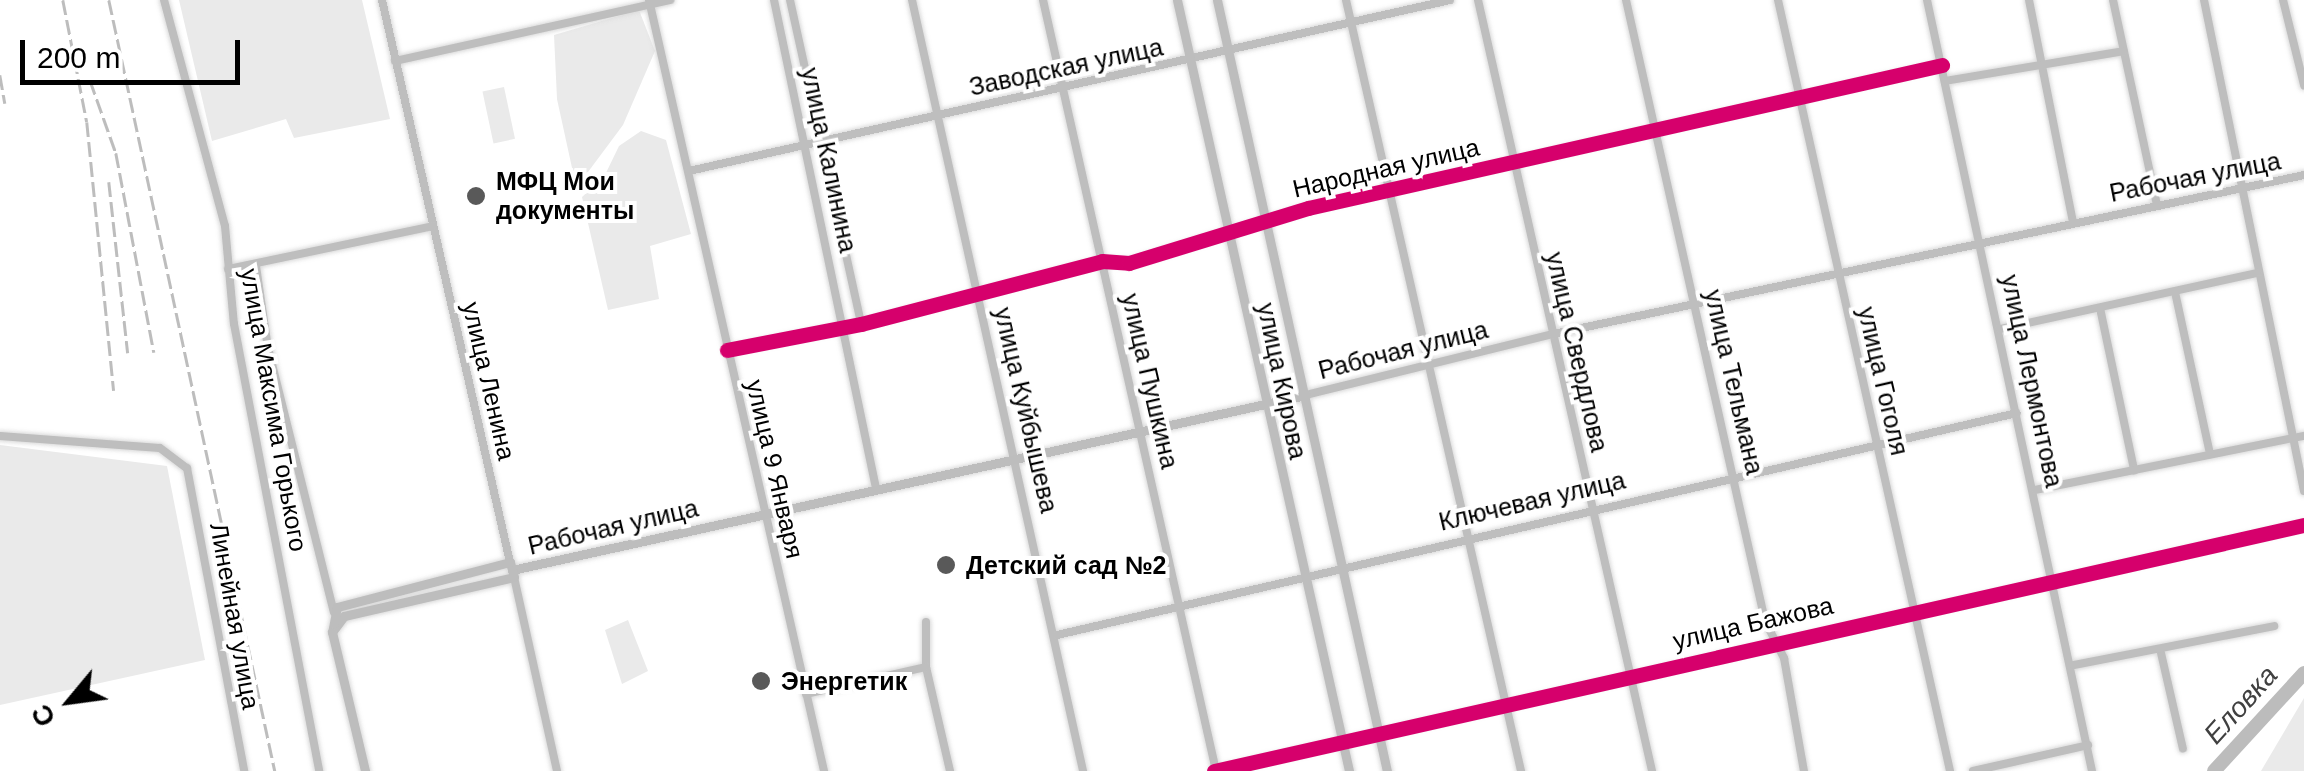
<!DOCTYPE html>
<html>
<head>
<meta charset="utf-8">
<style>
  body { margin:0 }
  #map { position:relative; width:2304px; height:771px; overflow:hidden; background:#fff; font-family:Arial,sans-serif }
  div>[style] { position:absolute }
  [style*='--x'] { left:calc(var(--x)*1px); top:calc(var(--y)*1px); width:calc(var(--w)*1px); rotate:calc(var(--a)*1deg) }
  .green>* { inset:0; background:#eaeaea; transform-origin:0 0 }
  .river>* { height:14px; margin:-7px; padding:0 7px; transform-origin:7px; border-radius:7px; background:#bcbcbc }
  .roads { filter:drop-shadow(0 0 2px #dbdbdb) drop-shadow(0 0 2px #dbdbdb) }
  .minor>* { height:8px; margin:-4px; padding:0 4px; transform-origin:4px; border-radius:4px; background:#bebebe }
  .major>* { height:9px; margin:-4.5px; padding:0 4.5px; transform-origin:4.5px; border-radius:4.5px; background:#bdbdbd }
  .rail>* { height:2.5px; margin-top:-1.25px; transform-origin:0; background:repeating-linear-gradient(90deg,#bdbdbd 0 15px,transparent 0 20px) }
  .cycleway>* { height:15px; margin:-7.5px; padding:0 7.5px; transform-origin:7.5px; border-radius:7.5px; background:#d6006c }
  .dots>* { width:28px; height:28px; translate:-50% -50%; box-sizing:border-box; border:5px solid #fff; border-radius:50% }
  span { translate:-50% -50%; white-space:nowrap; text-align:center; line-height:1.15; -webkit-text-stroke:8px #fff; paint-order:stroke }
  .street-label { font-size:25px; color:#000 }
  .poi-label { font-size:25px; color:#000; font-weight:700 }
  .left { translate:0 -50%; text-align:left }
  .water-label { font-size:28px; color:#404040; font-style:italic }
  .north { position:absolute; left:20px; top:651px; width:100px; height:100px; -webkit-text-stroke:8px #fff; paint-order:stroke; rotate:241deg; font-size:28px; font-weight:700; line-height:40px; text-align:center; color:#000 }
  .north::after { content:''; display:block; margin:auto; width:35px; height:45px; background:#000; clip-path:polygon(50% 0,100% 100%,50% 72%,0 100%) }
  .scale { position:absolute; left:20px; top:40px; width:220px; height:45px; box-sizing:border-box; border:5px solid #000; border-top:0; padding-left:12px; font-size:30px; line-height:35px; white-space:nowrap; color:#000; -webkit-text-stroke:8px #fff; paint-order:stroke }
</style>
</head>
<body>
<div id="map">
  <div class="green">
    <i style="clip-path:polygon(179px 0,362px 0,390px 119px,294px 138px,286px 119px,212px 141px)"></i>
    <i style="clip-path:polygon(639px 10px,655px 51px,623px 125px,588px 172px,574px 177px,557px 99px,554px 35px)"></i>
    <i style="left:504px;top:87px;width:53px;height:22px;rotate:78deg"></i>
    <i style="clip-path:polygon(641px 131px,666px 140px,691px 234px,650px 246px,659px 299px,608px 310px,582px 197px,604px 177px,619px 146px)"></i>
    <i style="clip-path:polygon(0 445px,167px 466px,205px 660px,0 705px)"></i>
    <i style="clip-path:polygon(628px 620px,648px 671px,622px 684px,605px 630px)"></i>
    <i style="clip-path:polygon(2304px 698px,2304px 771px,2261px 771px)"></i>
  </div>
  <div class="river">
    <i style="--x:2214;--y:771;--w:133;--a:-47.4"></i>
  </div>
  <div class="roads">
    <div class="minor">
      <i style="--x:164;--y:0;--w:234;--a:74.9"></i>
      <i style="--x:225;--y:226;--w:98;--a:84.8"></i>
      <i style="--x:234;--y:324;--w:455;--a:79.2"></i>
      <i style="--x:382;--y:0;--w:576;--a:77.17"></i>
      <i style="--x:649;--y:0;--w:791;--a:77.21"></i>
      <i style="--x:774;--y:0;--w:500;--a:78.2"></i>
      <i style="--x:790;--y:0;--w:332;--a:77.6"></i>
      <i style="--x:912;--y:0;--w:790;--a:77.49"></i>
      <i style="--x:1043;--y:0;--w:790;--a:77.35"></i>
      <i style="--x:1346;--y:0;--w:791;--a:77.21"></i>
      <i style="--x:1478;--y:0;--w:790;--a:77.28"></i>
      <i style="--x:1626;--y:0;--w:636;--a:77.38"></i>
      <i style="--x:1765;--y:621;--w:42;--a:62.8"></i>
      <i style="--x:1784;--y:658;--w:115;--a:80"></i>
      <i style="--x:1778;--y:0;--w:790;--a:77.42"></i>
      <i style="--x:1927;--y:0;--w:788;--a:77.92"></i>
      <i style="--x:2029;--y:0;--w:226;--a:78.8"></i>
      <i style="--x:2113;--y:0;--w:210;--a:77.9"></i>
      <i style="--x:2204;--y:0;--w:501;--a:78.49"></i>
      <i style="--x:2283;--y:0;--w:88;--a:76.1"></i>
      <i style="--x:395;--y:61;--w:282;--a:-12.5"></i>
      <i style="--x:1945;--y:81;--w:181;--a:-9.5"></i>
      <i style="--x:689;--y:171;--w:780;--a:-12.66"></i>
      <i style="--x:256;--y:266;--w:83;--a:81.7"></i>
      <i style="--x:268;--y:348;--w:272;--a:76"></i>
      <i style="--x:228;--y:269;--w:209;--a:-11.8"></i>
      <i style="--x:2175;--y:292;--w:166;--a:77.8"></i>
      <i style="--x:2100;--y:308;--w:166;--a:78.1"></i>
      <i style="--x:2000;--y:329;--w:263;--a:-12.3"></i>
      <i style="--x:727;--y:350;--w:136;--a:-11"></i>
      <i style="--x:861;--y:324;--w:249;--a:-14.6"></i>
      <i style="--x:1102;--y:261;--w:27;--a:4"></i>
      <i style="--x:1129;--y:263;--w:187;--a:-17.1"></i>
      <i style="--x:1308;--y:208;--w:650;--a:-12.71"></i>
      <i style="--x:1306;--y:395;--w:254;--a:-13.9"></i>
      <i style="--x:1553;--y:334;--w:768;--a:-11.95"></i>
      <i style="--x:0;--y:436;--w:160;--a:4.3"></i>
      <i style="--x:160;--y:448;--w:34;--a:37"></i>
      <i style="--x:187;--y:468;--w:308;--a:79.3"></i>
      <i style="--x:2035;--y:490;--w:274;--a:-11.4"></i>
      <i style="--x:514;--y:577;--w:199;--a:77.5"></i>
      <i style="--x:926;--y:622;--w:45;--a:90"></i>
      <i style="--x:926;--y:667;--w:107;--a:77"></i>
      <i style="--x:1057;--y:635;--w:985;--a:-13.02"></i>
      <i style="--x:2161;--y:653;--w:98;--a:77.1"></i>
      <i style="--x:2074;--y:665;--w:204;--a:-11"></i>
      <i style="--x:806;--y:694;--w:123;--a:-12.7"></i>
      <i style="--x:1214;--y:771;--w:1117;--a:-12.72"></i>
      <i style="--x:1973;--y:771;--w:118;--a:-12.7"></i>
    </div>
    <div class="major">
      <i style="--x:1177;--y:0;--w:790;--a:77.42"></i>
      <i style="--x:1217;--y:0;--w:790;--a:77.57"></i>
      <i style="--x:512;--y:570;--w:813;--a:-12.43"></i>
      <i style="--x:332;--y:632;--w:20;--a:-53"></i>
      <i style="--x:344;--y:616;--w:174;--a:-12.9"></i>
      <i style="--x:514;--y:577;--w:16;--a:-105"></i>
      <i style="--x:510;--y:562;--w:179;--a:165.4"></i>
      <i style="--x:337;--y:607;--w:25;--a:101"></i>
      <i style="--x:332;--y:632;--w:143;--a:76.6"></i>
    </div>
  </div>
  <div class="rail">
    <i style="--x:63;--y:0;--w:124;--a:78.9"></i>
    <i style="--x:87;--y:122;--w:270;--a:84.3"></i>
    <i style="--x:109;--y:0;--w:789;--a:77.85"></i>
    <i style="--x:0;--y:75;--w:29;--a:80"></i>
    <i style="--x:90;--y:80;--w:77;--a:70.4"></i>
    <i style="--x:116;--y:153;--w:203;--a:79.2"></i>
    <i style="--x:109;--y:182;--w:172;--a:83.7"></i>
  </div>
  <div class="cycleway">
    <i style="--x:727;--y:350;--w:136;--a:-11"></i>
    <i style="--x:861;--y:324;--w:249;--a:-14.6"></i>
    <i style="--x:1102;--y:261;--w:27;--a:4"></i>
    <i style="--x:1129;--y:263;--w:187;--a:-17.1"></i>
    <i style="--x:1308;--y:208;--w:650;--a:-12.71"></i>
    <i style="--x:1214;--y:771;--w:1117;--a:-12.72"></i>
  </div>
  <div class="dots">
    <i style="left:476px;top:196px;background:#595959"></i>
    <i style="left:946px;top:565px;background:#595959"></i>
    <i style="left:761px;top:681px;background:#595959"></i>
  </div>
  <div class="street-label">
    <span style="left:1066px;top:67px;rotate:-12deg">Заводская улица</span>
    <span style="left:829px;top:160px;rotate:78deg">улица Калинина</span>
    <span style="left:1386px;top:168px;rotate:-13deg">Народная улица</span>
    <span style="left:2195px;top:177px;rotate:-11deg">Рабочая улица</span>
    <span style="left:1403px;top:350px;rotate:-14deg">Рабочая улица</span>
    <span style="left:1577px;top:352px;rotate:77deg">улица Свердлова</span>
    <span style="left:489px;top:381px;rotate:77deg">улица Ленина</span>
    <span style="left:1150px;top:381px;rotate:77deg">улица Пушкина</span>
    <span style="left:1282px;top:381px;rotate:78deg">улица Кирова</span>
    <span style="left:1883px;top:381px;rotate:77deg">улица Гоголя</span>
    <span style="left:2032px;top:381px;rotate:78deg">улица Лермонтова</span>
    <span style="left:1734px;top:382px;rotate:77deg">улица Тельмана</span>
    <span style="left:274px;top:410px;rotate:80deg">улица Максима Горького</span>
    <span style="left:1026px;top:410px;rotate:77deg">улица Куйбышева</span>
    <span style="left:775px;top:469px;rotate:77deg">улица 9 Января</span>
    <span style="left:1532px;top:501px;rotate:-13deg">Ключевая улица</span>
    <span style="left:613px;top:527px;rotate:-13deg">Рабочая улица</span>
    <span style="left:235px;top:616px;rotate:80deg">Линейная улица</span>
    <span style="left:1753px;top:623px;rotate:-13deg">улица Бажова</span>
  </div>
  <div class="poi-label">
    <span class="left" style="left:496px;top:196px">МФЦ Мои<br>документы</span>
    <span class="left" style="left:966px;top:565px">Детский сад №2</span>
    <span class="left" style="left:781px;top:681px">Энергетик</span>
  </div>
  <div class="water-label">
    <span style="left:2241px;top:705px;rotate:-48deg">Еловка</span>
  </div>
  <div class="north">С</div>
  <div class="scale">200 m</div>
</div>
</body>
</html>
